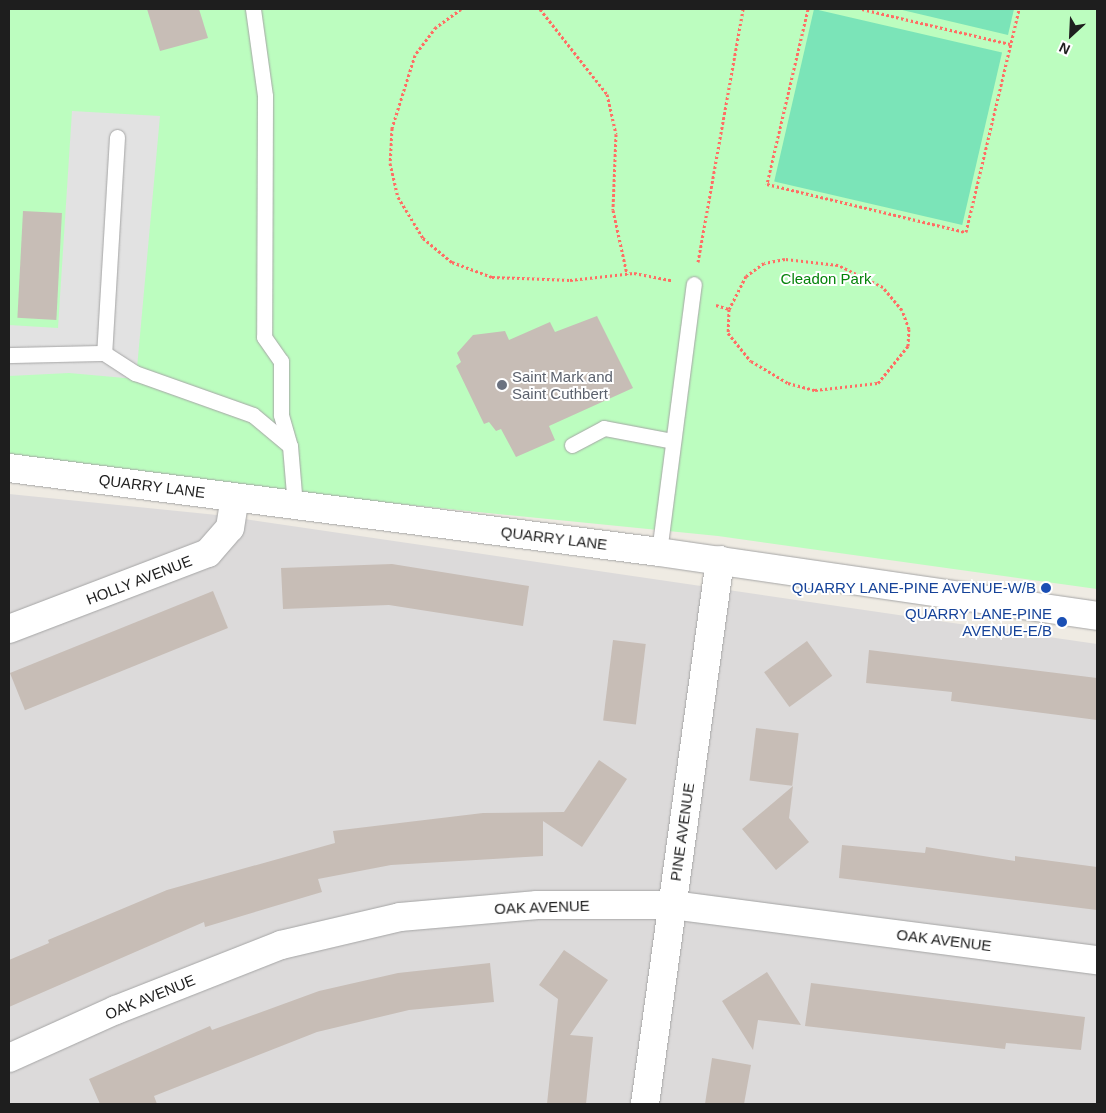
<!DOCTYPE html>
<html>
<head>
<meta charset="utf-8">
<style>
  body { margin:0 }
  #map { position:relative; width:1106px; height:1113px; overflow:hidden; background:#efebe3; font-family:Arial,sans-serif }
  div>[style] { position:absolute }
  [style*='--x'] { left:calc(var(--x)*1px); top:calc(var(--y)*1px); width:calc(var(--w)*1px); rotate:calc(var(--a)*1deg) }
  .residential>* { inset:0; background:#dcdada }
  .park>* { inset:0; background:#bcfdbf }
  .pitch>* { inset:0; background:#7be4b8; transform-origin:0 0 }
  .parking>* { inset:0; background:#e2e2e2 }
  .building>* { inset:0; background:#c7bdb6; transform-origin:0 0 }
  .path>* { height:3px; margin-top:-1.5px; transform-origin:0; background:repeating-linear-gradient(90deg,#ff6e64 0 2.5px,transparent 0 5px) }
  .roads { filter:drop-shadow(0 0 1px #a5a5a5) drop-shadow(0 0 1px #a5a5a5) }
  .lane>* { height:15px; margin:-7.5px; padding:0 7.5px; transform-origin:7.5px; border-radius:7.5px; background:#fff }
  .street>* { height:28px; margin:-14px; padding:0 14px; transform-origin:14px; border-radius:14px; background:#fff }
  .dots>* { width:14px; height:14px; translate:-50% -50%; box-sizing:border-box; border:2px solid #fff; border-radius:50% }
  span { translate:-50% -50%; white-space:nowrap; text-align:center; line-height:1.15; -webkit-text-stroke:4px #fff; paint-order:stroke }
  .park-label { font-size:15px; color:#04830a }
  .worship-label { font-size:15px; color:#5b616d }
  .left { translate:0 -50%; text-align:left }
  .street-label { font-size:15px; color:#1e1e1e }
  .transit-label { font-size:15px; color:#164399 }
  .right { translate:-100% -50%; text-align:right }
  .frame { position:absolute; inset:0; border:10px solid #1e1e1e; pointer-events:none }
  .north { position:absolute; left:1046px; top:10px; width:50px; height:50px; -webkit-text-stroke:4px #fff; paint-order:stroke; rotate:205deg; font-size:14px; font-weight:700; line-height:20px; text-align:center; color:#1e1e1e }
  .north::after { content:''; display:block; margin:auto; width:18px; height:22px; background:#1e1e1e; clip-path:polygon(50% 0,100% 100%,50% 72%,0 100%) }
</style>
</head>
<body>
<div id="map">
  <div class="residential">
    <i style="clip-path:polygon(9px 494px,217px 515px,1097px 644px,1097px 1104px,9px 1104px)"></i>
  </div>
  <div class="park">
    <i style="clip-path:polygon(9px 9px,1097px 9px,1097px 589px,718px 536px,329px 497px,9px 455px)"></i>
  </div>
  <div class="pitch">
    <i style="left:814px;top:9px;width:193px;height:177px;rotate:13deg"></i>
    <i style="clip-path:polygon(898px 9px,1014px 9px,1008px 35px)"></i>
  </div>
  <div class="parking">
    <i style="clip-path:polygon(72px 111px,160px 116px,136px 379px,69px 373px,9px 376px,9px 325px,58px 328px)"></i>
  </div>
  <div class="building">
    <i style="clip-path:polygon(147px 9px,199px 9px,208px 38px,160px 51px)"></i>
    <i style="left:23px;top:211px;width:39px;height:107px;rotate:3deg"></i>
    <i style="clip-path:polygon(597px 316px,633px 388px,549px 426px,555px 440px,516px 457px,501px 429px,496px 431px,489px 422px,484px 424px,456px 366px,461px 362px,457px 353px,473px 335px,505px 331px,509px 340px,550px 322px,555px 332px)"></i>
    <i style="clip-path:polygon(392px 564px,529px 586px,523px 626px,389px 605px,283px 609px,281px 568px)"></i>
    <i style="left:213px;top:591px;width:40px;height:219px;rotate:68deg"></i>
    <i style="left:613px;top:640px;width:33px;height:81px;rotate:7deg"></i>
    <i style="left:807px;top:641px;width:43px;height:53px;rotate:54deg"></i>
    <i style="clip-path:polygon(869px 650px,1097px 678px,1097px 720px,951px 701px,952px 692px,866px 683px)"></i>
    <i style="left:756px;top:728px;width:43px;height:53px;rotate:7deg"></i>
    <i style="clip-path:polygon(599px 760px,627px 779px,582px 847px,543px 821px,543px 856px,391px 865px,318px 879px,322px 892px,205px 927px,204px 922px,9px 1007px,9px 960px,49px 943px,48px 940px,167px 890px,335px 843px,333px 831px,483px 813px,564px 812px)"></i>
    <i style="clip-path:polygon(793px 786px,789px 818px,809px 842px,776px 870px,742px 829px)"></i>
    <i style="clip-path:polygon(842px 845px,925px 853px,926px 847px,1015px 861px,1015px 856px,1097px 867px,1097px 910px,839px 878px)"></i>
    <i style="clip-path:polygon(564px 950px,608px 980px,570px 1035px,593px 1037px,586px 1104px,547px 1104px,558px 999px,539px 985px)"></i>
    <i style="clip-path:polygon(490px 963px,494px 1002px,409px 1010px,317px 1032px,154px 1096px,157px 1104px,100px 1104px,89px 1079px,210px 1026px,212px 1030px,319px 991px,398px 973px)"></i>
    <i style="clip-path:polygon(767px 972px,801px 1025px,758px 1020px,753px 1050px,722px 1001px)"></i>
    <i style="clip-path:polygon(811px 983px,1085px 1017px,1081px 1050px,1006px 1043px,1005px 1049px,805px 1026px)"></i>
    <i style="clip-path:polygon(712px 1058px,751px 1065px,744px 1104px,705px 1104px)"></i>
  </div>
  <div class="path">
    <i style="--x:461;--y:9;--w:31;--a:144"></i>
    <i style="--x:436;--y:27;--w:35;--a:127"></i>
    <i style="--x:415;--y:55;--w:77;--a:107.5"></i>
    <i style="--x:392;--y:128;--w:35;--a:93"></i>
    <i style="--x:390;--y:163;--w:35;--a:77"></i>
    <i style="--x:398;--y:197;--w:48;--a:58.6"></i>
    <i style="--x:423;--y:238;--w:38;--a:40"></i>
    <i style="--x:452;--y:262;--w:43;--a:20.6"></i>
    <i style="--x:492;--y:277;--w:78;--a:2.2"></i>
    <i style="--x:570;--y:280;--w:64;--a:-6.2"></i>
    <i style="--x:634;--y:273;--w:38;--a:11"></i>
    <i style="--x:540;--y:9;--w:108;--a:51.8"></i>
    <i style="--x:607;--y:94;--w:41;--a:77.3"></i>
    <i style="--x:616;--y:134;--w:76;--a:92.3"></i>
    <i style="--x:613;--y:210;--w:66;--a:77.7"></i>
    <i style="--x:808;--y:9;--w:180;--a:103.2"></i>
    <i style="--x:767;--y:184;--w:205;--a:13.6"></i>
    <i style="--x:966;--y:232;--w:229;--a:-76.6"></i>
    <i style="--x:862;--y:9;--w:152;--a:13.3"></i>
    <i style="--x:698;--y:262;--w:257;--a:-79.9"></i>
    <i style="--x:716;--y:305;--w:14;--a:17"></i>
    <i style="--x:729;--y:309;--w:24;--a:92"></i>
    <i style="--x:728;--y:333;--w:36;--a:51"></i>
    <i style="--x:751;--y:361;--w:43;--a:30.7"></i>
    <i style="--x:788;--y:383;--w:28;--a:15"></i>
    <i style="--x:815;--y:390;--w:63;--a:-6.3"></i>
    <i style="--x:878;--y:383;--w:48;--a:-51"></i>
    <i style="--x:908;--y:346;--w:17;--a:-87"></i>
    <i style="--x:909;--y:329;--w:20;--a:-110"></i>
    <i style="--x:902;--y:310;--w:30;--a:-130"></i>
    <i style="--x:883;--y:287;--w:50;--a:-153.9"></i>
    <i style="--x:838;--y:265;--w:53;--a:-173.5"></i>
    <i style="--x:785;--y:259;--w:21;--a:169"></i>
    <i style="--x:764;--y:263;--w:22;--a:144"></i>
    <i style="--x:746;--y:276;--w:37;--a:117"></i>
  </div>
  <div class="roads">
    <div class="lane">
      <i style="--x:253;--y:9;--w:88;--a:82.1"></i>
      <i style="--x:265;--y:96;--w:241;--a:90.2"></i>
      <i style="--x:264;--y:337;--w:29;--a:55"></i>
      <i style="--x:281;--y:361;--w:54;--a:90"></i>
      <i style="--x:281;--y:415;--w:32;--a:74"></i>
      <i style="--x:117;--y:137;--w:216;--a:93.4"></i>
      <i style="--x:104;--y:353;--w:37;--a:33"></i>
      <i style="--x:135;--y:373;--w:125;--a:19.6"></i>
      <i style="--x:253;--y:415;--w:48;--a:40"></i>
      <i style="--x:290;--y:446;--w:59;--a:85.2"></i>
      <i style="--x:9;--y:355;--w:95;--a:-1.2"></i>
      <i style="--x:572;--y:445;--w:36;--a:-28"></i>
      <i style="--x:604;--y:428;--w:70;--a:10.7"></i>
      <i style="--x:659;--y:552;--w:270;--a:-82.6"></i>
    </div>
    <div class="street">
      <i style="--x:9;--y:468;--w:655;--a:7.36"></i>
      <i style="--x:659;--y:552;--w:443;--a:8.3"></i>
      <i style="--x:9;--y:629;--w:213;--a:-20.9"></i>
      <i style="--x:208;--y:553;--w:33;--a:-49"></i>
      <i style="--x:230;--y:528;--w:31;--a:-81"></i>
      <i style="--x:9;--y:1058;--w:117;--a:-24.2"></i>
      <i style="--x:116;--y:1010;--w:177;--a:-21.5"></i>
      <i style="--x:281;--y:945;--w:122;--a:-13.2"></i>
      <i style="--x:400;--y:917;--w:138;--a:-5"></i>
      <i style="--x:537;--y:905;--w:135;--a:0"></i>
      <i style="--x:672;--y:905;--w:429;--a:7.4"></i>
      <i style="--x:645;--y:1104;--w:549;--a:-82.15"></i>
    </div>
  </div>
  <div class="dots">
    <i style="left:502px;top:385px;background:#6b7280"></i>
    <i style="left:1046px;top:588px;background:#1a4fb4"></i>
    <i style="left:1062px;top:622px;background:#1a4fb4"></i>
  </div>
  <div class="park-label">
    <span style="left:826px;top:279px">Cleadon Park</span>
  </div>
  <div class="worship-label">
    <span class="left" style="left:512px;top:385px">Saint Mark and<br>Saint Cuthbert</span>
  </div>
  <div class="street-label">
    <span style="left:152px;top:486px;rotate:7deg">QUARRY LANE</span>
    <span style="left:554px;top:538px;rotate:7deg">QUARRY LANE</span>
    <span style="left:139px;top:580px;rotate:-21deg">HOLLY AVENUE</span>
    <span style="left:682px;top:832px;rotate:-82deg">PINE AVENUE</span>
    <span style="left:542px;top:907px;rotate:-2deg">OAK AVENUE</span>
    <span style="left:944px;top:940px;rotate:7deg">OAK AVENUE</span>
    <span style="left:150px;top:997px;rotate:-22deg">OAK AVENUE</span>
  </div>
  <div class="transit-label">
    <span class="right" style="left:1036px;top:588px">QUARRY LANE-PINE AVENUE-W/B</span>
    <span class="right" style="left:1052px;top:622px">QUARRY LANE-PINE<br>AVENUE-E/B</span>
  </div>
  <div class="frame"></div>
  <div class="north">N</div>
</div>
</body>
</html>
